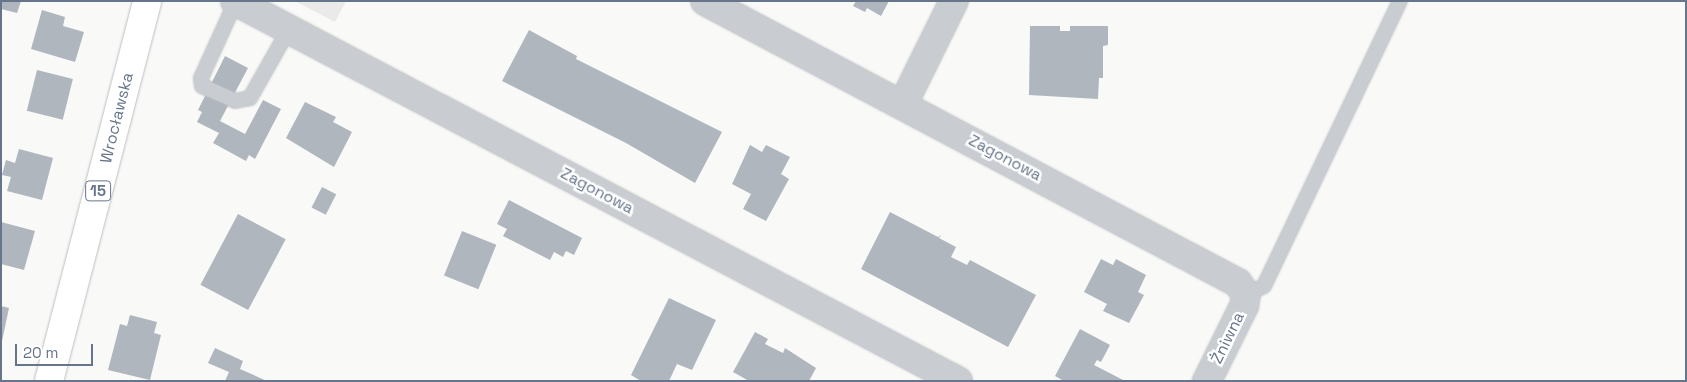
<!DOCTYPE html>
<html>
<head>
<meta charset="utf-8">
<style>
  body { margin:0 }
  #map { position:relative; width:1687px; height:382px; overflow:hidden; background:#f9f9f7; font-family:"Space Grotesk",sans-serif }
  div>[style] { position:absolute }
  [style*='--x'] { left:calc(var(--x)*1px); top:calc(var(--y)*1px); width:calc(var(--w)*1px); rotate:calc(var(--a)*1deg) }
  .built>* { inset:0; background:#eaeaea }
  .building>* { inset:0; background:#afb6be; transform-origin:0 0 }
  .roads { filter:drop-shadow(0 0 1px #bcbfc4) drop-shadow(0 0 1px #bcbfc4) }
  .service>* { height:14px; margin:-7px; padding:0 7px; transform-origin:7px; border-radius:7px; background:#c9ccd0 }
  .minor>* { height:28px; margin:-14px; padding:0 14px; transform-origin:14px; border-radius:14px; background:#c9ccd0 }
  .primary>* { height:28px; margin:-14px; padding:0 14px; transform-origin:14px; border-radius:14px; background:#fff }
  span { translate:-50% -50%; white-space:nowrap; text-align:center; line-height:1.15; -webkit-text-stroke:5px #fff; paint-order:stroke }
  .shield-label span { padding:1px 4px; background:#fff; border:1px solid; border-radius:4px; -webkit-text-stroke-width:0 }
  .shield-label { font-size:15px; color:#667589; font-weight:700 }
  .street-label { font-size:16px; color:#667589 }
  .frame { position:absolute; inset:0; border:2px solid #667589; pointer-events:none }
  .scale { position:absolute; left:15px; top:344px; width:78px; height:22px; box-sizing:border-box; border:2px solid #667589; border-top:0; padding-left:6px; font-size:15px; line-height:18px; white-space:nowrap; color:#667589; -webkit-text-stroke:4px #fff; paint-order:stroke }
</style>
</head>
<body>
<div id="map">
  <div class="built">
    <i style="clip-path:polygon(295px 1px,346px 1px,335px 22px)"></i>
  </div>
  <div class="building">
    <i style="clip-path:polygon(1px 1px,21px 1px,17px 13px,1px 9px)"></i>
    <i style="clip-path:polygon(856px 1px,889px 1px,881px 16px,867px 8px,865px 12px,853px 6px)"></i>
    <i style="clip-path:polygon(42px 10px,65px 17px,63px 26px,84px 32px,75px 62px,31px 49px)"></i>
    <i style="clip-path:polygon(1030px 26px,1060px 26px,1060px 31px,1070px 31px,1070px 26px,1108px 26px,1108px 45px,1103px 46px,1103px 78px,1099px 78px,1098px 99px,1029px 95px)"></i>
    <i style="clip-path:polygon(529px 30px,577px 56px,576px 59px,722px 132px,695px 183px,626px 143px,502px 81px)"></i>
    <i style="clip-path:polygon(225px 56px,248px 68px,220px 121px,245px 134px,263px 100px,281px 109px,255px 159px,249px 155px,246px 161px,213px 143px,219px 133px,197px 122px,202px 112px,198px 110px)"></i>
    <i style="left:37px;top:70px;width:37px;height:42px;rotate:14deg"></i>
    <i style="clip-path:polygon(305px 102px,336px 117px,333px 122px,352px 132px,334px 167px,286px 138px)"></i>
    <i style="clip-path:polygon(750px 145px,762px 152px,766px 145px,790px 157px,781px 174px,789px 179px,766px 221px,743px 209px,751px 194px,732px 184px)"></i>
    <i style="clip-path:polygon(19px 149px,53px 158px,42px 200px,7px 191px,11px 177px,2px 175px,6px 160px,15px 163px)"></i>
    <i style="left:322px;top:187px;width:16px;height:23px;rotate:27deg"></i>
    <i style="clip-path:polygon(509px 200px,582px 238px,574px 255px,566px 251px,563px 257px,554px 252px,550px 260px,503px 236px,507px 229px,497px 224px)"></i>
    <i style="clip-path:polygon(890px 212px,938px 237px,941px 235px,939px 238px,956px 247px,951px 257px,967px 265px,970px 260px,1036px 295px,1008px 347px,861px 269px)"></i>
    <i style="left:238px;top:214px;width:54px;height:80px;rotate:28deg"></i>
    <i style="clip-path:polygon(1px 222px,35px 231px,24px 270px,1px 264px)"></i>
    <i style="left:462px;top:231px;width:37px;height:48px;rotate:22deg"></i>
    <i style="clip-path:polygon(1101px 259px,1113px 265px,1116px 259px,1146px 275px,1138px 292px,1144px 295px,1129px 323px,1103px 311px,1107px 304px,1084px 292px)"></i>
    <i style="clip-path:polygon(669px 298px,716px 320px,692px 370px,677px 364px,669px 381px,641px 381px,631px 375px)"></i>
    <i style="clip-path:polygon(1px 306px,9px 308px,2px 341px,1px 341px)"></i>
    <i style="clip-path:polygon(130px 315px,157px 322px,154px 333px,161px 335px,150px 380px,108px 370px,120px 324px,127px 326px)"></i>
    <i style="clip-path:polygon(1080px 329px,1110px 345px,1101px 362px,1097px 360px,1094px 365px,1125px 381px,1064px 381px,1055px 376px)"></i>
    <i style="clip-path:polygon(755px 332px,768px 339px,765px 344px,783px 353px,785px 348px,816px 368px,809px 381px,749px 381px,733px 372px)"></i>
    <i style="clip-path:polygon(215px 348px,243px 361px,240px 369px,267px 381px,225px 381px,229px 372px,208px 363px)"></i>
  </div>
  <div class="roads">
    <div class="service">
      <i style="--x:236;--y:1;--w:85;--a:114.4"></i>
      <i style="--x:201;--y:78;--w:8;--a:83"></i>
      <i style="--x:202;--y:86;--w:36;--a:24"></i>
      <i style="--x:235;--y:101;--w:15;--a:-11"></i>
      <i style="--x:250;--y:98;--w:79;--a:-60.5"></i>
      <i style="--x:1246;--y:295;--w:20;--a:-27"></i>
      <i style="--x:1264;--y:286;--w:316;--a:-64.5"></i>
    </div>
    <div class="minor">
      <i style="--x:235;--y:1;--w:817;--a:27.73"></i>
      <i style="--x:705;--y:1;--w:603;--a:27.88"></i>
      <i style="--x:1238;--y:283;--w:14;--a:56"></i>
      <i style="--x:1246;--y:295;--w:11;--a:100"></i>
      <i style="--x:1244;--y:306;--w:84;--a:116.3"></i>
      <i style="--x:903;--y:104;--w:115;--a:-63.7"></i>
    </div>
    <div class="primary">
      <i style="--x:49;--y:381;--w:392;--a:-75.5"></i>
    </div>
  </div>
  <div class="shield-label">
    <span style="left:98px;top:191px">15</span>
  </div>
  <div class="street-label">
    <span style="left:117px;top:118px;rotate:-76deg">Wrocławska</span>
    <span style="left:1005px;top:158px;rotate:28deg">Zagonowa</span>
    <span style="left:597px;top:191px;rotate:28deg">Zagonowa</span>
    <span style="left:1228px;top:338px;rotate:-64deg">Żniwna</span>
  </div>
  <div class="frame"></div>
  <div class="scale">20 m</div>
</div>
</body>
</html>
